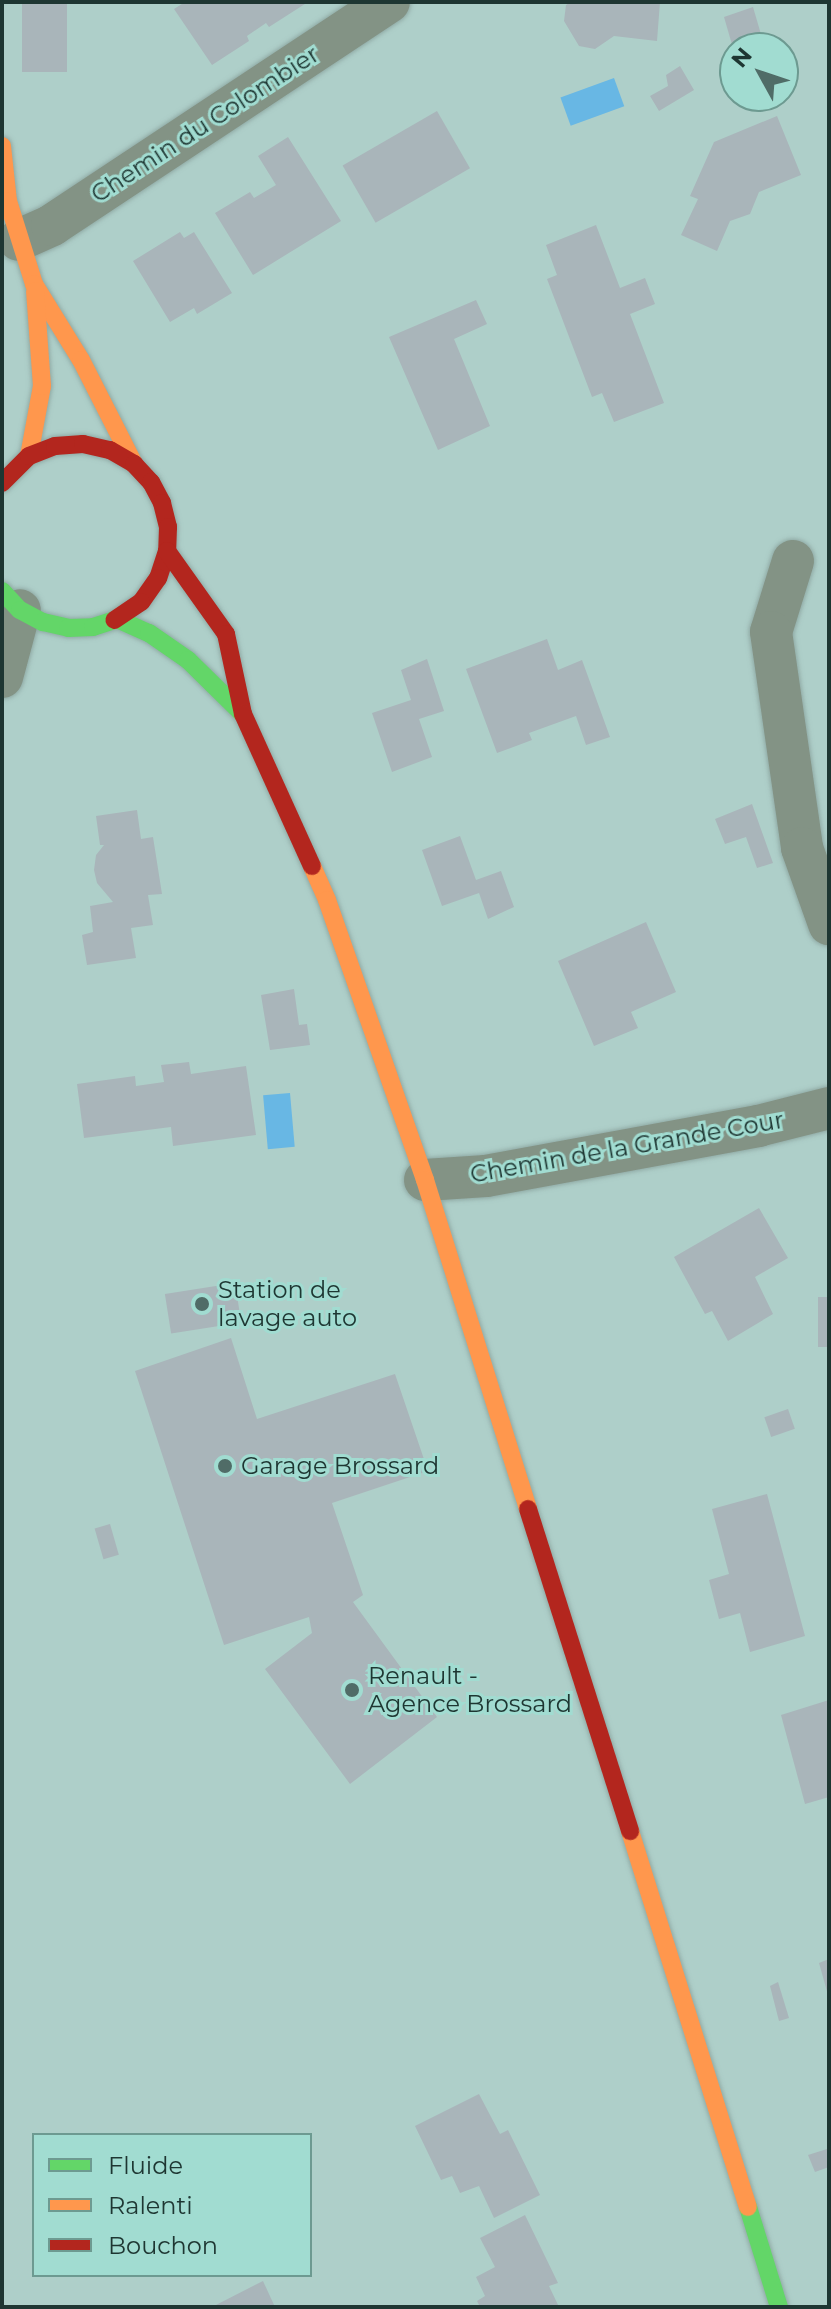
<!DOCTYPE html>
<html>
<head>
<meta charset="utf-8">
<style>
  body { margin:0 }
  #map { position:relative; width:831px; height:2309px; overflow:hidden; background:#aecfc9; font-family:Montserrat,sans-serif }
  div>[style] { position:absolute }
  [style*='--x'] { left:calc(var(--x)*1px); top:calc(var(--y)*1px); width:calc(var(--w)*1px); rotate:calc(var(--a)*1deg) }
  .water>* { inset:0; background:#68b7e4; transform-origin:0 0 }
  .building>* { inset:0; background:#a9b5ba; transform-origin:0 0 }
  .roads { filter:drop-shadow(0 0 2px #91aba6) drop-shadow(0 0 2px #91aba6) }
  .street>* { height:42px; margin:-21px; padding:0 21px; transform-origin:21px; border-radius:21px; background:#839385 }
  .fast>* { height:18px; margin:-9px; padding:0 9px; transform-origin:9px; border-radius:9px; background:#63d668 }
  .slow>* { height:18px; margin:-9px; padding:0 9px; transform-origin:9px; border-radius:9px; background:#ff974d }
  .jam>* { height:18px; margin:-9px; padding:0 9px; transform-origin:9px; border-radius:9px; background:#b3261e }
  .dots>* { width:22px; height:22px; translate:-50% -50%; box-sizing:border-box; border:4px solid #a1dcd1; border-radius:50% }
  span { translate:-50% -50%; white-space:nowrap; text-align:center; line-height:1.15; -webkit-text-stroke:6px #a1dcd1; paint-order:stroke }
  .street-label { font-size:24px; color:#1e3632 }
  .poi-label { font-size:24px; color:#1e3632 }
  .left { translate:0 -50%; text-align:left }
  .frame { position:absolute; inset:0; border:4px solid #1e3632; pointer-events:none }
  .legend { position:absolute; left:32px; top:2133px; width:280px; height:144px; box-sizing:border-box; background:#a1dcd1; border:2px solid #6d9a91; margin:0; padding:10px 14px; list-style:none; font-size:24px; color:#1e3632 }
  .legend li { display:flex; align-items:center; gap:16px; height:40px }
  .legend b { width:40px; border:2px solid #6d9a91 }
  .north { position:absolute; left:719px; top:32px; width:80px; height:80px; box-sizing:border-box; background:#a1dcd1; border:2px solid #6d9a91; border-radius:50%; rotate:310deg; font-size:22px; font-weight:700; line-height:32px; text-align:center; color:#1e3632 }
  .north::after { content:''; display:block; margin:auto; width:28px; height:36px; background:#506c67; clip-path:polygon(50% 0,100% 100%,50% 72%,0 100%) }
</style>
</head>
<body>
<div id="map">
  <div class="water">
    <i style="left:614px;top:78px;width:30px;height:57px;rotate:70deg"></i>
    <i style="left:290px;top:1093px;width:54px;height:27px;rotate:85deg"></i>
  </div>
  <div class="building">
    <i style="left:22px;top:2px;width:45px;height:70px"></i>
    <i style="clip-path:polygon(185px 2px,308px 2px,269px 27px,266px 23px,247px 36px,249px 41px,212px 65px,174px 9px)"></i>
    <i style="clip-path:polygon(571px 2px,660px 2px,657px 41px,614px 36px,595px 49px,579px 46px,564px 21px,566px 5px)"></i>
    <i style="clip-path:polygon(753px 7px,765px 48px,733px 48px,724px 17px)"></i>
    <i style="clip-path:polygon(680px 66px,694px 90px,659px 111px,650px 96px,668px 86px,666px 75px)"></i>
    <i style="left:437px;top:111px;width:66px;height:109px;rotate:60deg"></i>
    <i style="clip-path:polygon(777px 116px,801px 175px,759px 192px,750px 214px,730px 221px,717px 251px,681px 235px,698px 199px,690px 196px,714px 142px)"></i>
    <i style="clip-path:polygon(288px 137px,341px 221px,253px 275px,215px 213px,250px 192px,254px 198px,276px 185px,258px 156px)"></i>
    <i style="clip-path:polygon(596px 225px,620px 288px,645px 278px,655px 304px,630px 314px,664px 403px,614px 422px,602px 393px,592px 397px,547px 279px,557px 275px,546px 245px)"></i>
    <i style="clip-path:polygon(180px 232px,184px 238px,194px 232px,232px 293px,197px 314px,194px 308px,170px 322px,133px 261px)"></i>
    <i style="clip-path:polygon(476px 300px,487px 324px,454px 339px,490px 426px,438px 450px,389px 337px)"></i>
    <i style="clip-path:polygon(547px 639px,558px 670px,582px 660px,610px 737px,586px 745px,576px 716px,529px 733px,532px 740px,497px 753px,466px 669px)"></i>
    <i style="clip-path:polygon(427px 659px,444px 711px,419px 719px,432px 757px,392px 772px,372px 713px,411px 700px,401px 670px)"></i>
    <i style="clip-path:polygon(752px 804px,773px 863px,757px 868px,746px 837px,725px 844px,715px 819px)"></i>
    <i style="clip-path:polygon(137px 810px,141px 839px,153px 837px,162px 894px,148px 895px,153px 925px,131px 928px,136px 958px,87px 965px,82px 935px,93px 932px,90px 906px,113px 902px,97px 883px,94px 870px,96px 855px,104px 845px,100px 845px,96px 816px)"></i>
    <i style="clip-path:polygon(460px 836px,476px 880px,501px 871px,514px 907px,488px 919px,479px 893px,442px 906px,422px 850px)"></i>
    <i style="clip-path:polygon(646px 922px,676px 992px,631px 1012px,638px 1028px,594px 1046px,558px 961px)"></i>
    <i style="clip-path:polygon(294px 989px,299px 1025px,307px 1024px,310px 1045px,270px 1050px,261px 995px)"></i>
    <i style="clip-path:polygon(189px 1062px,191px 1074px,246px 1066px,256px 1135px,173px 1146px,171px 1127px,84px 1138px,77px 1084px,135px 1076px,136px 1086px,164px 1082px,161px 1065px)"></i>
    <i style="clip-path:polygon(759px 1208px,788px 1258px,755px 1277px,773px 1314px,728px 1341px,712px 1311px,705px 1314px,674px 1257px)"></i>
    <i style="left:235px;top:1283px;width:40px;height:71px;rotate:81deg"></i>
    <i style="left:818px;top:1297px;width:11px;height:50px"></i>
    <i style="clip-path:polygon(231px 1338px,257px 1419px,395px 1374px,428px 1471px,332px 1503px,363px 1595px,353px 1602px,437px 1717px,350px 1784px,265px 1669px,312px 1633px,309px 1617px,224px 1645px,135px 1371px)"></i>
    <i style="left:788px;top:1409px;width:21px;height:25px;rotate:71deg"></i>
    <i style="clip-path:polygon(767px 1494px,805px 1636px,750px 1652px,740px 1613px,719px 1619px,709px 1580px,729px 1574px,712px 1509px)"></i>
    <i style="left:110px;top:1524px;width:32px;height:16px;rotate:74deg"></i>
    <i style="clip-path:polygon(829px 1700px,829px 1797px,805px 1804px,781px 1715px)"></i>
    <i style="clip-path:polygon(829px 1959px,829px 1995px,828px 1995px,819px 1963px)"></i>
    <i style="clip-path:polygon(778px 1982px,789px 2018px,779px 2021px,770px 1986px)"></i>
    <i style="clip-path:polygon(479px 2094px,500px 2134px,508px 2130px,540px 2195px,494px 2218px,479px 2186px,460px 2193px,452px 2176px,441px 2180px,415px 2126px)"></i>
    <i style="clip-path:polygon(827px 2149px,829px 2167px,815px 2172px,808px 2155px)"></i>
    <i style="clip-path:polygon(525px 2215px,558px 2283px,549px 2286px,559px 2307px,480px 2307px,477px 2301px,485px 2296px,476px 2277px,495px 2267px,480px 2238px)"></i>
    <i style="clip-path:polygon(263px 2281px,275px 2307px,212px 2307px,255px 2285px)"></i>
  </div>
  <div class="roads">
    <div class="street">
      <i style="--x:19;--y:240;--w:36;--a:-24"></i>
      <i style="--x:52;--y:225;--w:404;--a:-33.5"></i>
      <i style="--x:793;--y:561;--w:74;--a:107.2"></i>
      <i style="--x:771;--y:632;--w:218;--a:81.8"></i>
      <i style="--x:802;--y:848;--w:81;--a:70.4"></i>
      <i style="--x:2;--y:677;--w:69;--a:-75"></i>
      <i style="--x:425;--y:1180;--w:61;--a:-3.8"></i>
      <i style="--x:486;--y:1176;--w:277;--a:-10.4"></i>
      <i style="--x:758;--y:1126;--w:73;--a:-14.2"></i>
    </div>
    <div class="fast">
      <i style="--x:2;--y:591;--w:26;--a:47"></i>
      <i style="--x:20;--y:610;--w:26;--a:28"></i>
      <i style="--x:43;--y:622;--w:26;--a:13"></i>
      <i style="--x:68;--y:628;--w:25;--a:-2"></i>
      <i style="--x:93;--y:627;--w:22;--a:-18"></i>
      <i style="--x:117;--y:619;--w:35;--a:24"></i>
      <i style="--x:149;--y:633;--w:47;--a:34.7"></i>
      <i style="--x:188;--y:660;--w:77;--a:44.5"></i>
      <i style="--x:748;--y:2207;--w:105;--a:72.8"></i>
    </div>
    <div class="slow">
      <i style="--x:2;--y:146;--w:55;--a:83.8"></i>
      <i style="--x:8;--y:201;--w:87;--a:72.6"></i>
      <i style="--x:34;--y:284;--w:89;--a:58.3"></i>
      <i style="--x:81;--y:360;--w:117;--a:63"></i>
      <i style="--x:29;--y:456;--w:71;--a:-79.5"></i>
      <i style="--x:42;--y:386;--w:95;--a:-94.2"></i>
      <i style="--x:312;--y:866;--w:37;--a:66"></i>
      <i style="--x:327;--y:900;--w:297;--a:70.7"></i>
      <i style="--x:425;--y:1180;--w:345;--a:72.6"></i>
      <i style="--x:630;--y:1831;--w:394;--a:72.6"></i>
    </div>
    <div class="jam">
      <i style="--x:2;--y:483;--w:38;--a:-45"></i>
      <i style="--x:29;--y:456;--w:28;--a:-21"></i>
      <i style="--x:55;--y:446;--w:28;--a:-4"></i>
      <i style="--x:83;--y:444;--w:28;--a:13"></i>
      <i style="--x:110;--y:450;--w:28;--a:30"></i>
      <i style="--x:134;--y:464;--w:25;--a:47"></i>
      <i style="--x:151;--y:482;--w:24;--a:62"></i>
      <i style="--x:162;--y:503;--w:25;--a:76"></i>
      <i style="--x:168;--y:527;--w:24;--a:92"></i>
      <i style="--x:167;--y:551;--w:28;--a:108"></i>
      <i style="--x:158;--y:578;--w:29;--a:125"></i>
      <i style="--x:141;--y:602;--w:32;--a:146"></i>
      <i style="--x:167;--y:551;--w:102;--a:54.6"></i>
      <i style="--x:226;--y:634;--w:82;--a:78"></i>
      <i style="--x:243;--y:714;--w:167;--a:65.6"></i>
      <i style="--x:528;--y:1509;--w:338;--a:72.4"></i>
    </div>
  </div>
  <div class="dots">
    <i style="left:202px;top:1304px;background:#506c67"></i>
    <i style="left:225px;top:1466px;background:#506c67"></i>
    <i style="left:352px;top:1690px;background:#506c67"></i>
  </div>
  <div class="street-label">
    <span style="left:205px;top:124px;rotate:-33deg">Chemin du Colombier</span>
    <span style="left:627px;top:1147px;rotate:-10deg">Chemin de la Grande Cour</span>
  </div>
  <div class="poi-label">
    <span class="left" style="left:218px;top:1304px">Station de<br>lavage auto</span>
    <span class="left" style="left:241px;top:1466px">Garage Brossard</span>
    <span class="left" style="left:368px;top:1690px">Renault -<br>Agence Brossard</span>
  </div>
  <div class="frame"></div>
  <ul class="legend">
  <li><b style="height:10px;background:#63d668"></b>Fluide</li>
  <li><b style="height:10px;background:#ff974d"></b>Ralenti</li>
  <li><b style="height:10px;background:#b3261e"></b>Bouchon</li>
  </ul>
  <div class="north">N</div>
</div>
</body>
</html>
